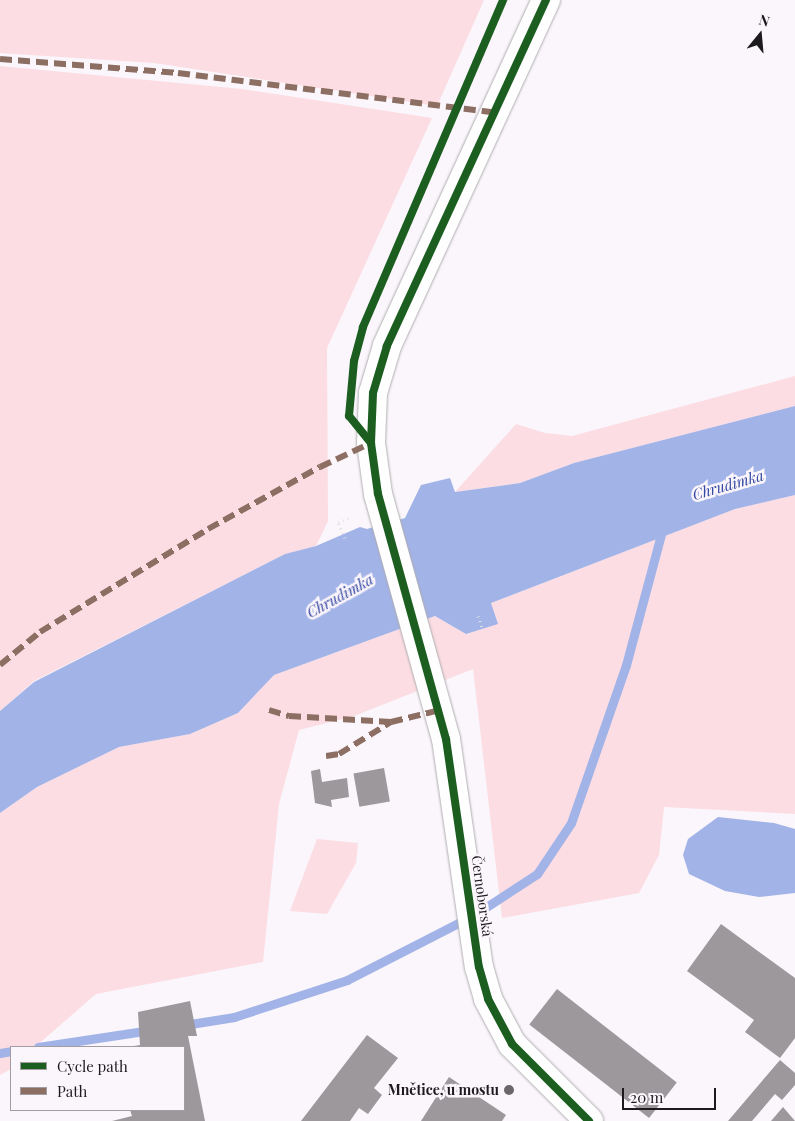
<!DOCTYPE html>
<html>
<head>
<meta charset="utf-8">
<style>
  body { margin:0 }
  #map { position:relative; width:795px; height:1121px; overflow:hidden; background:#faf6fb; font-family:"Playfair Display",serif }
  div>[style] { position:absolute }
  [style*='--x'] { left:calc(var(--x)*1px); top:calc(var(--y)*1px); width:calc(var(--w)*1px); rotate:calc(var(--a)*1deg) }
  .green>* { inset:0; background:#fbdde3 }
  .water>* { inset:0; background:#a2b3e7 }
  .stream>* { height:9px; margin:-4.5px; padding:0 4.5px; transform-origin:4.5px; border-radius:4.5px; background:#a2b3e7 }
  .building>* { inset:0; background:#9c989c; transform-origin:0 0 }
  .path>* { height:3px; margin-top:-1.5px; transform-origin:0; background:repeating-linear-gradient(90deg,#e4e3e4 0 1px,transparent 0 5px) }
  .roads { filter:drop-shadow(0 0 1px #b0adb1) drop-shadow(0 0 1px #b0adb1) }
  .minor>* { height:28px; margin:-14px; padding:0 14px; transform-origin:14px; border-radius:14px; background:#fefefe }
  .quiet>* { height:6px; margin-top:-3px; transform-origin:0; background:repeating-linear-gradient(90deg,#8d6e63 0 12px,transparent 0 18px) }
  .cycleway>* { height:8px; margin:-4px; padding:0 4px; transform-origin:4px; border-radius:4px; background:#1b5e20 }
  .dots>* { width:14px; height:14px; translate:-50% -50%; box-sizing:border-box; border:2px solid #fbf5fc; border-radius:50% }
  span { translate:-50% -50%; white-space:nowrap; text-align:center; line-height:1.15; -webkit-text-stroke:5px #fbf5fc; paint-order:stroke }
  .street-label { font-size:14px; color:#1c1a1c }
  .poi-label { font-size:14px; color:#1c1a1c; font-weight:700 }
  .right { translate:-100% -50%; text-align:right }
  .water-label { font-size:15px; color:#344aa0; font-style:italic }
  .legend { position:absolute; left:10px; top:1046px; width:175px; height:65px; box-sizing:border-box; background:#fbf5fc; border:1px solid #a29da2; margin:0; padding:6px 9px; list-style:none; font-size:15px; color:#1c1a1c }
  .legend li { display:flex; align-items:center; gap:10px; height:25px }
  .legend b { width:25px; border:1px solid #a29da2 }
  .north { position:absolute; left:735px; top:10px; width:50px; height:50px; -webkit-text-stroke:4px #fbf5fc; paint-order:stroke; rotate:17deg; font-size:14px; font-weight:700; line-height:20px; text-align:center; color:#1c1a1c }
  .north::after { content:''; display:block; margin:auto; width:18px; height:22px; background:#1c1a1c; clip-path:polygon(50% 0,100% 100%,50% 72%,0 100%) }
  .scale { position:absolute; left:622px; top:1088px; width:94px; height:22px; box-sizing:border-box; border:2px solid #1c1a1c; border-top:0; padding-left:6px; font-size:15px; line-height:18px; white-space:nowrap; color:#1c1a1c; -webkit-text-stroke:4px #fbf5fc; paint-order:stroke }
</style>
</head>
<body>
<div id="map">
  <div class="green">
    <i style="clip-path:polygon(0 0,484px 0,437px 106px,154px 63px,0 53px)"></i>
    <i style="clip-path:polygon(0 66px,242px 89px,432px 118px,327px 348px,328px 521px,316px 546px,285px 554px,34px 681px,0 711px)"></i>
    <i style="clip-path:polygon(795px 376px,795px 406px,574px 463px,520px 483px,455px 492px,516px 424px,545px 433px,572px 436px)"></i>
    <i style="clip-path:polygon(795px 495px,795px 814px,664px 807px,659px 855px,639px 893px,502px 918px,473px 669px,354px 716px,299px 730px,279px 804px,263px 962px,96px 994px,35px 1047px,11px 1047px,11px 1069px,0 1075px,0 813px,37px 787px,119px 747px,190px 734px,238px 713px,274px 675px,435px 616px,466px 634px,497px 624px,491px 603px,735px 509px)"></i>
    <i style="clip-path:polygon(317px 839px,358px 843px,356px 863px,327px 914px,290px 911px)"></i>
  </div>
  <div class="water">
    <i style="clip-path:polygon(795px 406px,795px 495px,735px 509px,491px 603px,498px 624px,466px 634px,435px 616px,274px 675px,238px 713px,190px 734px,119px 747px,37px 787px,0 813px,0 711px,34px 682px,285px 554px,316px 546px,360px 527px,367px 529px,405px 518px,421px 485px,450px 478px,455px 492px,520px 483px,574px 463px)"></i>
    <i style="clip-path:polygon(718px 817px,774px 823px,795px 829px,795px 893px,759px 897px,725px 891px,689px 874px,683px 855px,688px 839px)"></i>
  </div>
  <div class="stream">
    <i style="--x:184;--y:1025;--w:51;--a:-9.1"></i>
    <i style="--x:234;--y:1017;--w:119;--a:-18.1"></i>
    <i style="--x:347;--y:980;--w:143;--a:-27.1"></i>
    <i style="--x:474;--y:915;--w:75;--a:-33.1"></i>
    <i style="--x:537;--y:874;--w:61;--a:-56.3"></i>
    <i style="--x:571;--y:823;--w:167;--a:-70.8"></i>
    <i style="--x:626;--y:665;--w:143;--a:-75"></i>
    <i style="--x:38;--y:1047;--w:114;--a:-8.6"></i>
    <i style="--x:0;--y:1053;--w:11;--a:-10"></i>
  </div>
  <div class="building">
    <i style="left:384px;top:768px;width:34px;height:31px;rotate:80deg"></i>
    <i style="clip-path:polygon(320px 769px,322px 782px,347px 778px,349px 797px,331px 800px,332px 807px,315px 803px,311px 771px)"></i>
    <i style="clip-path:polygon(721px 924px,795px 978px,795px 1038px,780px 1058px,745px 1032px,754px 1020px,687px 971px)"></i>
    <i style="left:557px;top:989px;width:152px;height:45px;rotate:38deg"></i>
    <i style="clip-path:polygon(190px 1001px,197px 1036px,188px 1036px,205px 1121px,112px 1121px,132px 1116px,130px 1110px,184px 1110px,184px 1047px,134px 1046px,140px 1045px,138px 1012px)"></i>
    <i style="clip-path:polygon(367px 1035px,398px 1058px,374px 1088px,382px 1095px,368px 1114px,359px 1108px,350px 1121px,301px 1121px)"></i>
    <i style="clip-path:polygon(780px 1060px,795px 1073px,795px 1085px,782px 1100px,775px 1094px,752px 1121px,728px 1121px)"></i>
    <i style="clip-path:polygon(449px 1077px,506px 1115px,502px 1121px,421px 1121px)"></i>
    <i style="clip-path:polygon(783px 1107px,795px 1121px,771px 1121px)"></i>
  </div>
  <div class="path">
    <i style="--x:345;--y:538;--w:17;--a:-114"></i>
    <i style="--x:338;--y:522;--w:15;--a:-20"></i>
    <i style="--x:478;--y:616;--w:15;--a:70"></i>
  </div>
  <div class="roads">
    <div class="minor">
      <i style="--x:546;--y:0;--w:381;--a:114.7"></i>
      <i style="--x:387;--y:346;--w:49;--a:106.6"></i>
      <i style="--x:373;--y:393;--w:50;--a:92.3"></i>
      <i style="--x:371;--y:443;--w:51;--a:82.2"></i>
      <i style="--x:378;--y:494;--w:254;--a:74.5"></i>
      <i style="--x:446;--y:739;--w:230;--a:81.8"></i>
      <i style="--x:479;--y:967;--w:33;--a:74"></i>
      <i style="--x:488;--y:999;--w:51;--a:61.9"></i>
      <i style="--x:512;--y:1044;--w:109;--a:45"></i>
    </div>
  </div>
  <div class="quiet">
    <i style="--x:0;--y:59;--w:179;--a:4.5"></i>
    <i style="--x:178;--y:73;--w:317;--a:7.1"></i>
    <i style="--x:0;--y:665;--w:52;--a:-39.5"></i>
    <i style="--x:40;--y:632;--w:197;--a:-31.5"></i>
    <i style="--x:208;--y:529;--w:128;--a:-29"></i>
    <i style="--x:320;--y:467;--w:56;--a:-25.2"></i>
    <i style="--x:269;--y:710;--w:21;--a:17"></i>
    <i style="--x:289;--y:716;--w:102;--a:3.4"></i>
    <i style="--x:326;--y:756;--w:13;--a:-9"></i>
    <i style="--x:339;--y:754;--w:61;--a:-31.6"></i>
    <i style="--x:391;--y:722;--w:50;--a:-13.8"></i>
  </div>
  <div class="cycleway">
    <i style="--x:546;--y:0;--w:381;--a:114.7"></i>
    <i style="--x:387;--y:346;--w:49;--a:106.6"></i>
    <i style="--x:373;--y:393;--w:50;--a:92.3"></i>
    <i style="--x:371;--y:443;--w:51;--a:82.2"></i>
    <i style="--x:378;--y:494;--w:254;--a:74.5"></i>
    <i style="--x:446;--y:739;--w:230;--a:81.8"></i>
    <i style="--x:479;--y:967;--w:33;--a:74"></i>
    <i style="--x:488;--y:999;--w:51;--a:61.9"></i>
    <i style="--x:512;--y:1044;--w:109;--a:45"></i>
    <i style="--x:371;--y:443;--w:35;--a:-129"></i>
    <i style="--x:349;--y:416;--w:55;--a:-84.8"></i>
    <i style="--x:354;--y:361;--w:35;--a:-75"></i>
    <i style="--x:363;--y:327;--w:356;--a:-66.8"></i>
  </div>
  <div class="dots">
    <i style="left:509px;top:1090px;background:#6a676a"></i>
  </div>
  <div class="street-label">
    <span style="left:482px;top:896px;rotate:82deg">Černoborská</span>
  </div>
  <div class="poi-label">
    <span class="right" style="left:499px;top:1090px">Mnětice, u mostu</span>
  </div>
  <div class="water-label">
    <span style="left:728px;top:485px;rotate:-16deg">Chrudimka</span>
    <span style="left:340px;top:596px;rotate:-29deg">Chrudimka</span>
  </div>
  <ul class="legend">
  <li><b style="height:6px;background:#1b5e20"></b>Cycle path</li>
  <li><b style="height:6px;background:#8d6e63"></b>Path</li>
  </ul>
  <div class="north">N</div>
  <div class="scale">20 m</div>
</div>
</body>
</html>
